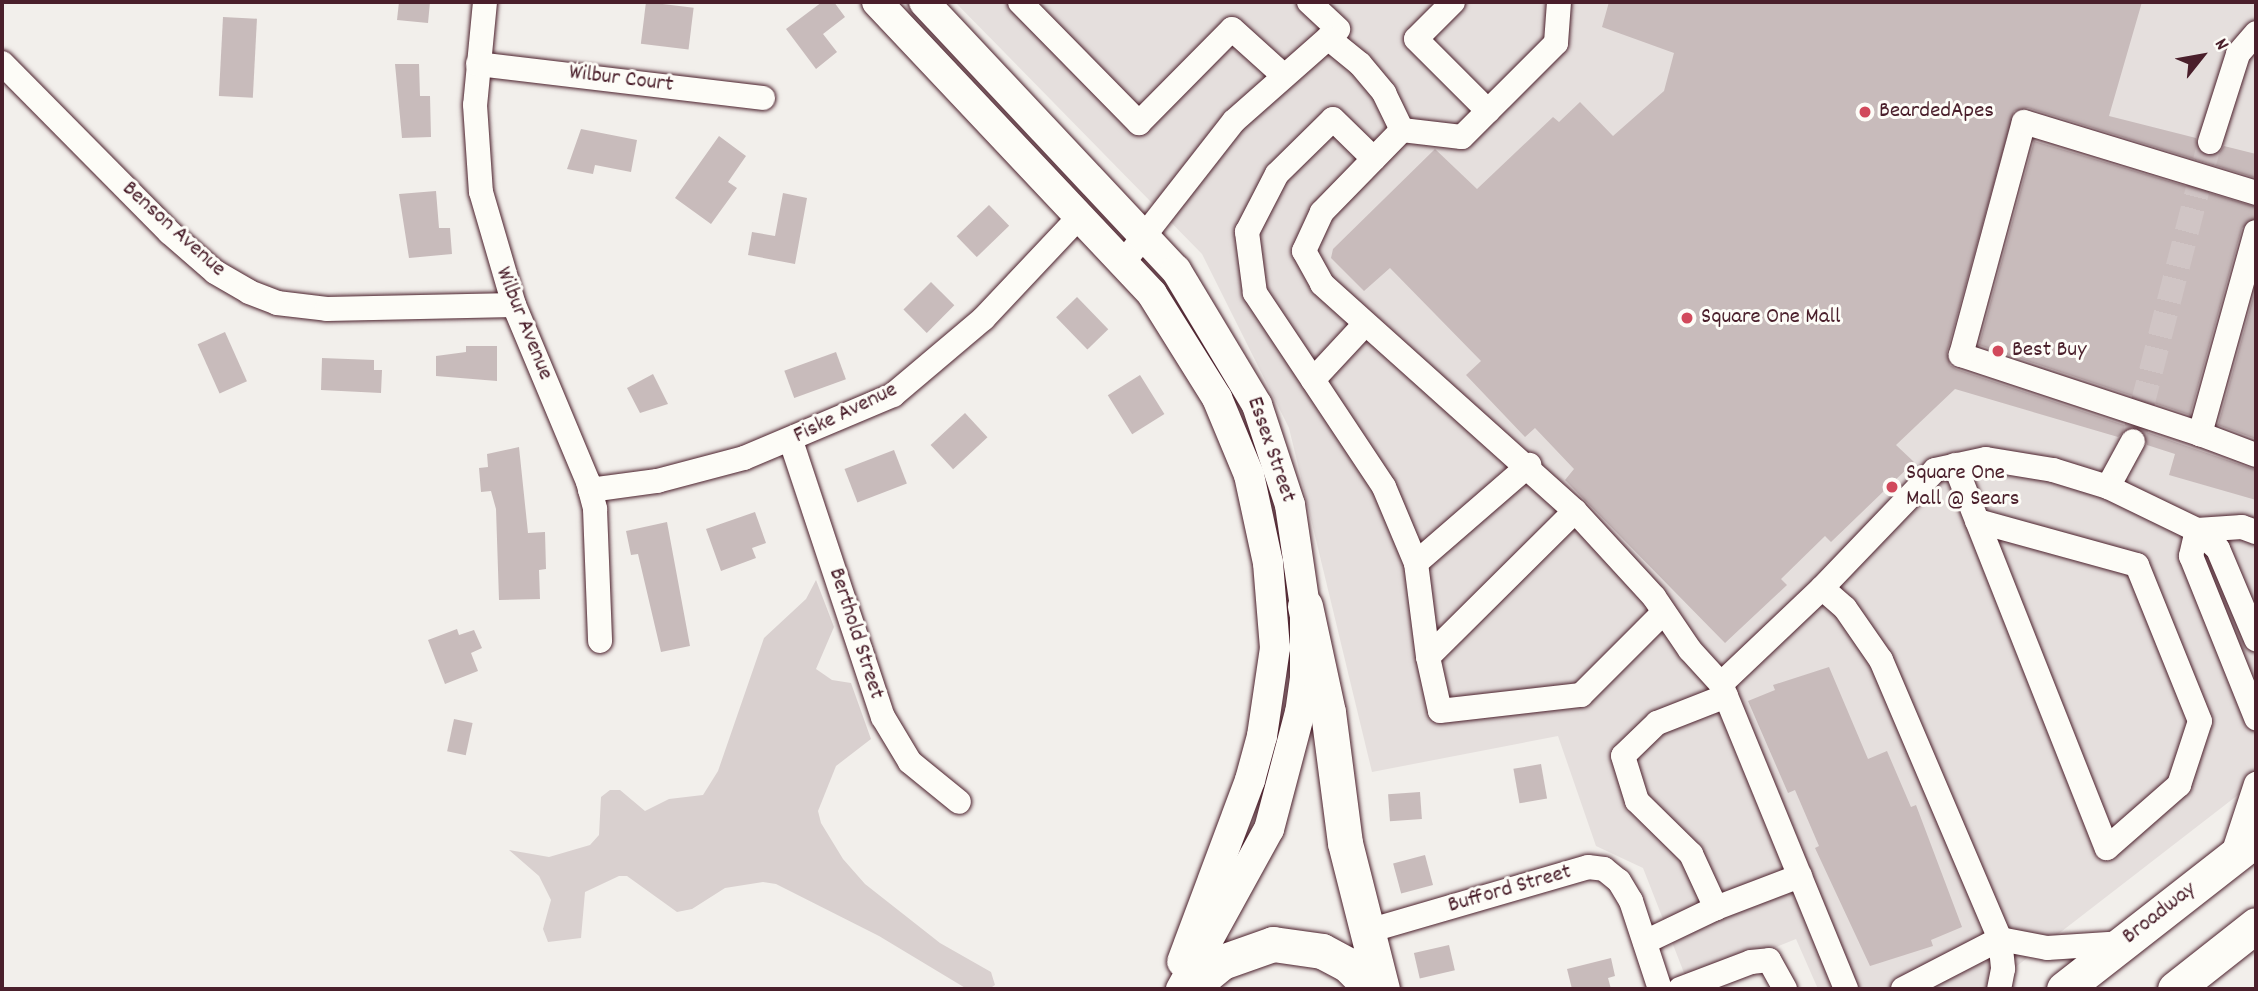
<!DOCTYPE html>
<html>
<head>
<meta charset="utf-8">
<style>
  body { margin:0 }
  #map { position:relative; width:2258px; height:991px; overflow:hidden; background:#f2efeb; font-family:Dekko,sans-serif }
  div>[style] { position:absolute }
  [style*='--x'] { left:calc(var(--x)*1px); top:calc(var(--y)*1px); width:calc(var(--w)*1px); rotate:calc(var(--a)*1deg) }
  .built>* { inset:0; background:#e5dfdd }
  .green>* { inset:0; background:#d9d0cf }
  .building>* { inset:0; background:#c8bbbb; transform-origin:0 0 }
  .minor-tunnel>* { height:24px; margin-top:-12px; transform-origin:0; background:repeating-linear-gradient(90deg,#d0c5c5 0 24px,transparent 0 36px) }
  .roads { filter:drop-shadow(0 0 2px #4a1f2b) drop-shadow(0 0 2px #4a1f2b) }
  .minor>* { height:24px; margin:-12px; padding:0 12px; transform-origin:12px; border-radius:12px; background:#fdfcf7 }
  .major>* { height:30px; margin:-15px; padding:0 15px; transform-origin:15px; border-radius:15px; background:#fdfcf7 }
  .highway>* { height:35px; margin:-17.5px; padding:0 17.5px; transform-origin:17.5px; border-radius:17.5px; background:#fdfcf7 }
  .dots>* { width:19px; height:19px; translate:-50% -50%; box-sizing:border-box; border:4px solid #fdfcf7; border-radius:50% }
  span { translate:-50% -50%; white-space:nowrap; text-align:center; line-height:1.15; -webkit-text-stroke:6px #fdfcf7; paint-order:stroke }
  .street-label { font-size:23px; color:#4a1f2b }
  .poi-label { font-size:23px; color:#4a1f2b }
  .left { translate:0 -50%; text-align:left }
  .frame { position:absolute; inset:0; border:4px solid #4a1f2b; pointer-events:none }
  .north { position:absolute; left:2167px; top:21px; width:70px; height:70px; -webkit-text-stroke:5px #fdfcf7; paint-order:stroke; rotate:59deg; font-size:19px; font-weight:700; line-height:28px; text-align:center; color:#4a1f2b }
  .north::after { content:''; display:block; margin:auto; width:24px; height:32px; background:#4a1f2b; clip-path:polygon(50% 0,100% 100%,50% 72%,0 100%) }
</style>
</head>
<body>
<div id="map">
  <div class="built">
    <i style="clip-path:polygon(955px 2px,2256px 2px,2256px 781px,1987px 989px,1818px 989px,1796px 939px,1688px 983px,1643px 868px,1596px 846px,1558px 736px,1372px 772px,1289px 428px,1202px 254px)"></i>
  </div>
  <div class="green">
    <i style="clip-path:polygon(816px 580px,834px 627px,816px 669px,832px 680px,851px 683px,871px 739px,836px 766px,818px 811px,821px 823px,843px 859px,865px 884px,940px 943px,991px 972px,995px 985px,989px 989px,967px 989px,879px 936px,776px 884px,763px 882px,725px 888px,692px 909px,677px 912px,627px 876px,619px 876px,585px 892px,581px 938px,548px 942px,543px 929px,551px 900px,539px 876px,509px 850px,549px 857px,590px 845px,599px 835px,601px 797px,610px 790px,620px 790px,645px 811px,669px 799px,703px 795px,718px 771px,764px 638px,806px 599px)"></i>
  </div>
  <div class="building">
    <i style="clip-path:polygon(399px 2px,430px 2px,428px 23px,397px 20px)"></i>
    <i style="left:646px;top:2px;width:48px;height:42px;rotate:7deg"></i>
    <i style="clip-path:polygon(822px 2px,834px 2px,845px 17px,823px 34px,837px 52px,816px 69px,786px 29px)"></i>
    <i style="clip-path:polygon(1609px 2px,2142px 2px,2109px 116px,2196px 138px,2199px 151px,2206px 156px,2219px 153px,2224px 146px,2256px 154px,2256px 178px,2028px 108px,2014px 111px,1947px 352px,1950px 365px,1956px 369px,2130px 427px,2118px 437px,1955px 389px,1896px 445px,1914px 462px,1831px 542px,1825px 536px,1781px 579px,1787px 585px,1725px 643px,1565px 480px,1574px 469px,1535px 428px,1525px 437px,1466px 375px,1481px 361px,1390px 268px,1364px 291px,1331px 258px,1333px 249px,1435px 149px,1477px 189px,1553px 117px,1559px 122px,1580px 102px,1613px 136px,1664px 91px,1674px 53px,1602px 27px)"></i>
    <i style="left:223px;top:17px;width:34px;height:79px;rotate:3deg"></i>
    <i style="clip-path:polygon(395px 64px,419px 64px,420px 96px,430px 96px,431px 137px,402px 138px)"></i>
    <i style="clip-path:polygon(581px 129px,637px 140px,631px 172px,595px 165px,593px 174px,567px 169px)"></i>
    <i style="clip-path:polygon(719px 136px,746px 156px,728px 182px,737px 188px,711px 224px,675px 198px)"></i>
    <i style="clip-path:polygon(2034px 141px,2256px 207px,2256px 218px,2242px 228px,2190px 415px,1979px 345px)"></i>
    <i style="clip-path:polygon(436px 191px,439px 228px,450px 228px,452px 254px,409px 258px,399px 194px)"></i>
    <i style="clip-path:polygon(783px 193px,807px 198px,795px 264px,748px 255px,752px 232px,775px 236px)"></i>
    <i style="left:989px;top:205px;width:29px;height:45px;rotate:46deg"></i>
    <i style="left:931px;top:282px;width:33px;height:39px;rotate:45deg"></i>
    <i style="clip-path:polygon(2256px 287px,2256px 439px,2218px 425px)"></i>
    <i style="left:1077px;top:297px;width:45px;height:29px;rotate:46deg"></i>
    <i style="left:225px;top:332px;width:54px;height:30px;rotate:66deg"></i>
    <i style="clip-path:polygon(466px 346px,497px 346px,497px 381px,436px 376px,436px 356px,466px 352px)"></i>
    <i style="left:836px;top:352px;width:29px;height:55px;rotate:70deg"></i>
    <i style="clip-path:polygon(322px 358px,374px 360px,374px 370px,382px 370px,381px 393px,321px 390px)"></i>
    <i style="clip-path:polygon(653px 374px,668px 404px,640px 413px,627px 388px)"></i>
    <i style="left:1140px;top:375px;width:46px;height:38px;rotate:58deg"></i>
    <i style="left:965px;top:413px;width:33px;height:47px;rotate:47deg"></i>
    <i style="clip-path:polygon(2143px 431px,2256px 470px,2256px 500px,2169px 475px,2175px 454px,2147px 445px)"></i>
    <i style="clip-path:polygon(519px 447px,528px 533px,545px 532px,546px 569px,539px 570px,540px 599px,499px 600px,496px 509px,491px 491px,481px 492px,479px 468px,488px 467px,487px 454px)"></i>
    <i style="left:894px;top:450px;width:36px;height:53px;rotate:69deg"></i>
    <i style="clip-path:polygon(755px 512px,766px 543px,752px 548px,756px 558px,721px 571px,706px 529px)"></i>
    <i style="clip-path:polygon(667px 522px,690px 646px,661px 652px,638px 554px,631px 555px,626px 531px)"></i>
    <i style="clip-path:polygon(457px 629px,459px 635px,474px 630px,482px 648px,471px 653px,478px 671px,445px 684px,428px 640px)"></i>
    <i style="clip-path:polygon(1829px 667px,1868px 759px,1887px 751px,1911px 807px,1916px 805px,1962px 927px,1931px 940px,1933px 946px,1870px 966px,1815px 848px,1819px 846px,1795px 790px,1788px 793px,1748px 701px,1775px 690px,1773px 685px)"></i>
    <i style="left:454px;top:719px;width:19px;height:33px;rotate:12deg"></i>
    <i style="left:1541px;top:764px;width:35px;height:28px;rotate:80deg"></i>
    <i style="left:1420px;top:792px;width:27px;height:32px;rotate:86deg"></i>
    <i style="left:1425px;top:855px;width:31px;height:33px;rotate:75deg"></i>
    <i style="left:1449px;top:945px;width:26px;height:36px;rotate:77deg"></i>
    <i style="clip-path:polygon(1611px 958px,1615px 976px,1608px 978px,1611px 989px,1572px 989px,1567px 969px)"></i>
  </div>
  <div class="minor-tunnel">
    <i style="--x:2133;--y:441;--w:309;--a:-75.6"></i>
  </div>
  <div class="roads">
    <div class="minor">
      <i style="--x:485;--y:2;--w:103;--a:95.5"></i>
      <i style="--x:475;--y:105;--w:87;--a:86.1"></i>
      <i style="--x:481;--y:192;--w:118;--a:73.7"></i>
      <i style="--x:514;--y:305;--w:192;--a:67.3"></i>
      <i style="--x:588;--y:482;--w:28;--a:75"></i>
      <i style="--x:595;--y:509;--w:132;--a:87.8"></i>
      <i style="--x:1020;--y:2;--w:170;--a:45.5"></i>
      <i style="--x:1139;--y:123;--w:132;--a:-45.3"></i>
      <i style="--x:1232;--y:29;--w:70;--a:42.1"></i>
      <i style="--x:1309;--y:2;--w:40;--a:43"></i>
      <i style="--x:1453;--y:2;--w:52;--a:135"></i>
      <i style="--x:1416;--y:39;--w:102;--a:45"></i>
      <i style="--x:2;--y:63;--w:238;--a:45.3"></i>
      <i style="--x:169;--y:232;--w:61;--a:41"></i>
      <i style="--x:215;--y:272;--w:39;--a:30"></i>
      <i style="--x:249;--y:292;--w:30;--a:21"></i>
      <i style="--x:277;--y:303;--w:50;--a:6.8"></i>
      <i style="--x:327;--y:309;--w:187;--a:-1.2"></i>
      <i style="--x:478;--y:64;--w:287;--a:6.8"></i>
      <i style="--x:1402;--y:130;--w:115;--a:134.3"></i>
      <i style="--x:1322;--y:212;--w:43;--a:114.8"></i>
      <i style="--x:1304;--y:251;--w:38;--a:61"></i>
      <i style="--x:1322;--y:284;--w:340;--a:41.9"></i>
      <i style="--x:1575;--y:511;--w:117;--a:47.4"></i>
      <i style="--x:1654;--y:597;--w:64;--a:55.8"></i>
      <i style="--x:1690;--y:650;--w:46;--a:47.6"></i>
      <i style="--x:1721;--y:684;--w:330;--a:67.7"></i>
      <i style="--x:1402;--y:130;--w:60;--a:6.7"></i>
      <i style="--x:1462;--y:137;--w:133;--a:-45"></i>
      <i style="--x:1556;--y:43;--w:41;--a:-85.8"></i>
      <i style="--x:2210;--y:142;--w:92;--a:-72.3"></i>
      <i style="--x:2238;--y:54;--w:28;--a:-49"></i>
      <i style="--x:2256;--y:232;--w:210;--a:105.5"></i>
      <i style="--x:2200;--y:434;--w:60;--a:20.6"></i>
      <i style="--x:1123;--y:263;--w:180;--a:-52"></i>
      <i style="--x:1234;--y:121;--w:125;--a:-41.4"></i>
      <i style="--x:1328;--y:38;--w:41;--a:39.1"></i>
      <i style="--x:1360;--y:64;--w:38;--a:50"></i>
      <i style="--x:1384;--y:93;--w:41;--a:64.1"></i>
      <i style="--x:1365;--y:324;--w:76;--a:132.9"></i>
      <i style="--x:1313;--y:380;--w:128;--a:56.4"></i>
      <i style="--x:1384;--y:487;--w:82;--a:67.2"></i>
      <i style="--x:1416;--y:563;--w:150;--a:-40.9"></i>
      <i style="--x:1313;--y:380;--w:105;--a:-123.7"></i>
      <i style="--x:1255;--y:293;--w:62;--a:-97.5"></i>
      <i style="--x:1247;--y:232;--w:65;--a:-62.7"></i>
      <i style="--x:1277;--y:174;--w:78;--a:-44.5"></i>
      <i style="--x:1333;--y:119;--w:57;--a:44.3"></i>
      <i style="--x:2200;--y:434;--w:252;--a:-161.7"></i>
      <i style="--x:1961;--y:355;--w:241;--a:-74.9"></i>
      <i style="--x:2024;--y:122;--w:243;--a:17"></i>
      <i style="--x:791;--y:441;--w:291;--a:71.6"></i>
      <i style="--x:883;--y:717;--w:52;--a:59"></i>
      <i style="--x:910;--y:762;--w:63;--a:39.2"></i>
      <i style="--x:1955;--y:465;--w:412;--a:68.4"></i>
      <i style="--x:2107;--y:848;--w:96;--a:-41.2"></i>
      <i style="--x:2179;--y:785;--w:67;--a:-71.8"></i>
      <i style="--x:2200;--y:721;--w:168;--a:-112"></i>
      <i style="--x:2137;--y:565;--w:166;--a:-164.6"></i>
      <i style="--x:2108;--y:487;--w:52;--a:-61.5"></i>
      <i style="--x:590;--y:490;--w:68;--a:-7.7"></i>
      <i style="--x:657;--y:481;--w:90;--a:-14.8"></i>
      <i style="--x:744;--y:458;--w:162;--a:-22.9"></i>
      <i style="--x:893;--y:395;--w:118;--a:-40.2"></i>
      <i style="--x:983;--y:319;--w:141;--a:-46.7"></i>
      <i style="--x:1575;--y:511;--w:207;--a:135.2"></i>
      <i style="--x:1428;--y:657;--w:55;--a:77.5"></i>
      <i style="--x:1440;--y:711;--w:142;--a:-6.5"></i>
      <i style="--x:1581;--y:695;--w:117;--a:-45"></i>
      <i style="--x:2197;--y:530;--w:27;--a:103"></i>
      <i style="--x:2191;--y:556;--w:175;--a:68.1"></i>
      <i style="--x:2197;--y:530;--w:45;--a:-3.8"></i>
      <i style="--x:2242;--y:527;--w:15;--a:20"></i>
      <i style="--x:1416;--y:563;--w:95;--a:82.7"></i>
      <i style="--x:1822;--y:588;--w:30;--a:41"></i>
      <i style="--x:1845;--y:608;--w:63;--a:55.3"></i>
      <i style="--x:1881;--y:660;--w:303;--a:66.9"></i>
      <i style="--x:2000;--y:939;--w:30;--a:84"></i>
      <i style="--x:2003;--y:969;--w:20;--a:101"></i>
      <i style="--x:1721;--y:684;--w:139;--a:-43.5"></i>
      <i style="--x:1822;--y:588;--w:163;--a:-46.2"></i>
      <i style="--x:1935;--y:470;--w:52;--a:-12.2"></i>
      <i style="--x:1986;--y:459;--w:68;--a:9.3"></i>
      <i style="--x:2053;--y:470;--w:58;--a:17.2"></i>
      <i style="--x:2108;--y:487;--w:99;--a:25.8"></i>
      <i style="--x:2197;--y:530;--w:28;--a:42"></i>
      <i style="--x:2218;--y:549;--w:98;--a:67.1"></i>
      <i style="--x:1726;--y:696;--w:74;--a:158.6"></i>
      <i style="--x:1657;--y:723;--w:47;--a:135.9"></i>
      <i style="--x:1623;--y:756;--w:47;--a:72.7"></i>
      <i style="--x:1637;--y:801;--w:76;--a:44.5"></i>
      <i style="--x:1691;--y:854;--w:60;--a:65.2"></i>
      <i style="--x:1716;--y:908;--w:90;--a:-20.9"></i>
      <i style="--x:2232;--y:857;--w:77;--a:-71.8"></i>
      <i style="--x:1368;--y:931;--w:229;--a:-16.2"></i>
      <i style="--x:1588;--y:867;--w:16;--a:7"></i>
      <i style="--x:1604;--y:869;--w:19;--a:39"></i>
      <i style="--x:1619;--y:881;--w:23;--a:59"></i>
      <i style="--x:1631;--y:901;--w:93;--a:71.8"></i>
      <i style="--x:1645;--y:942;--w:79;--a:-25.6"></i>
      <i style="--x:1680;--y:989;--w:76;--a:-20.8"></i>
      <i style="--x:1751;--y:962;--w:18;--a:-6"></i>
      <i style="--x:1769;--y:960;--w:33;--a:61"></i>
      <i style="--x:1903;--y:989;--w:109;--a:-27.3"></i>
      <i style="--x:2000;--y:939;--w:48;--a:10.8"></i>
      <i style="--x:2047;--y:948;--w:77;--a:-3.7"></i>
    </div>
    <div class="major">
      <i style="--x:877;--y:2;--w:401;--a:46.7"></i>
      <i style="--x:1152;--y:294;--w:123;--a:58"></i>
      <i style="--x:1217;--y:398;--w:83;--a:67.4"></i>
      <i style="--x:1249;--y:475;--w:90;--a:77.8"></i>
      <i style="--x:1268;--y:563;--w:85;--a:85.3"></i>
      <i style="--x:1275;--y:648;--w:89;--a:98.4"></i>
      <i style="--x:1262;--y:736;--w:46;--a:105.3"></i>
      <i style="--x:1250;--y:780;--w:194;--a:110.5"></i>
      <i style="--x:924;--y:2;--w:368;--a:46.8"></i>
      <i style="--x:1176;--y:270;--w:157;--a:59"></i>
      <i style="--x:1257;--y:405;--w:105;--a:71.7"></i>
      <i style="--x:1290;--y:505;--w:102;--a:81.6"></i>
      <i style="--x:1305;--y:606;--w:72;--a:90"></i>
      <i style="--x:1305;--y:678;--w:34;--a:98"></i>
      <i style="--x:1300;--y:712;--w:121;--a:104.8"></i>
      <i style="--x:1269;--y:829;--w:183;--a:118.8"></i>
    </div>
    <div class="highway">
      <i style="--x:1305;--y:606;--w:108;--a:77.8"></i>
      <i style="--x:1328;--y:712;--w:132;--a:82.6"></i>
      <i style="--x:1345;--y:843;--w:151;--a:75.8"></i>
      <i style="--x:1189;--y:989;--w:43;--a:-39.3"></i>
      <i style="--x:1222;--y:962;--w:54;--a:-19.4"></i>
      <i style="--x:1273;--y:944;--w:49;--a:8.1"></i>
      <i style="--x:1322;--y:951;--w:30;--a:28"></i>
      <i style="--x:1348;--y:965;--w:34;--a:45"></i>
      <i style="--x:2064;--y:989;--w:244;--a:-38"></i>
      <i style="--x:2175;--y:989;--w:103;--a:-38.3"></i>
    </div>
  </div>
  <div class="dots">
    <i style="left:1865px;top:112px;background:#d1495b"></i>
    <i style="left:1687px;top:318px;background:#d1495b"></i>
    <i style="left:1998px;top:351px;background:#d1495b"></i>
    <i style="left:1892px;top:487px;background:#d1495b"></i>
  </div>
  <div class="street-label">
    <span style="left:621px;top:80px;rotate:7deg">Wilbur Court</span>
    <span style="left:173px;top:230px;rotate:42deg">Benson Avenue</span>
    <span style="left:523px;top:324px;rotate:68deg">Wilbur Avenue</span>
    <span style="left:846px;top:414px;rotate:-26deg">Fiske Avenue</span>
    <span style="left:1270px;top:450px;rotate:71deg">Essex Street</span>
    <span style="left:855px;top:634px;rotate:72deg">Berthold Street</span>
    <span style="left:1510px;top:890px;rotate:-16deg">Bufford Street</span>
    <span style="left:2160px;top:914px;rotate:-38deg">Broadway</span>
  </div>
  <div class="poi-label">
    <span class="left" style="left:1879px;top:112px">BeardedApes</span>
    <span class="left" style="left:1701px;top:318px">Square One Mall</span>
    <span class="left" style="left:2012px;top:351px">Best Buy</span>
    <span class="left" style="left:1906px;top:487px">Square One<br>Mall @ Sears</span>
  </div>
  <div class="frame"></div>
  <div class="north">N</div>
</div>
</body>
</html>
